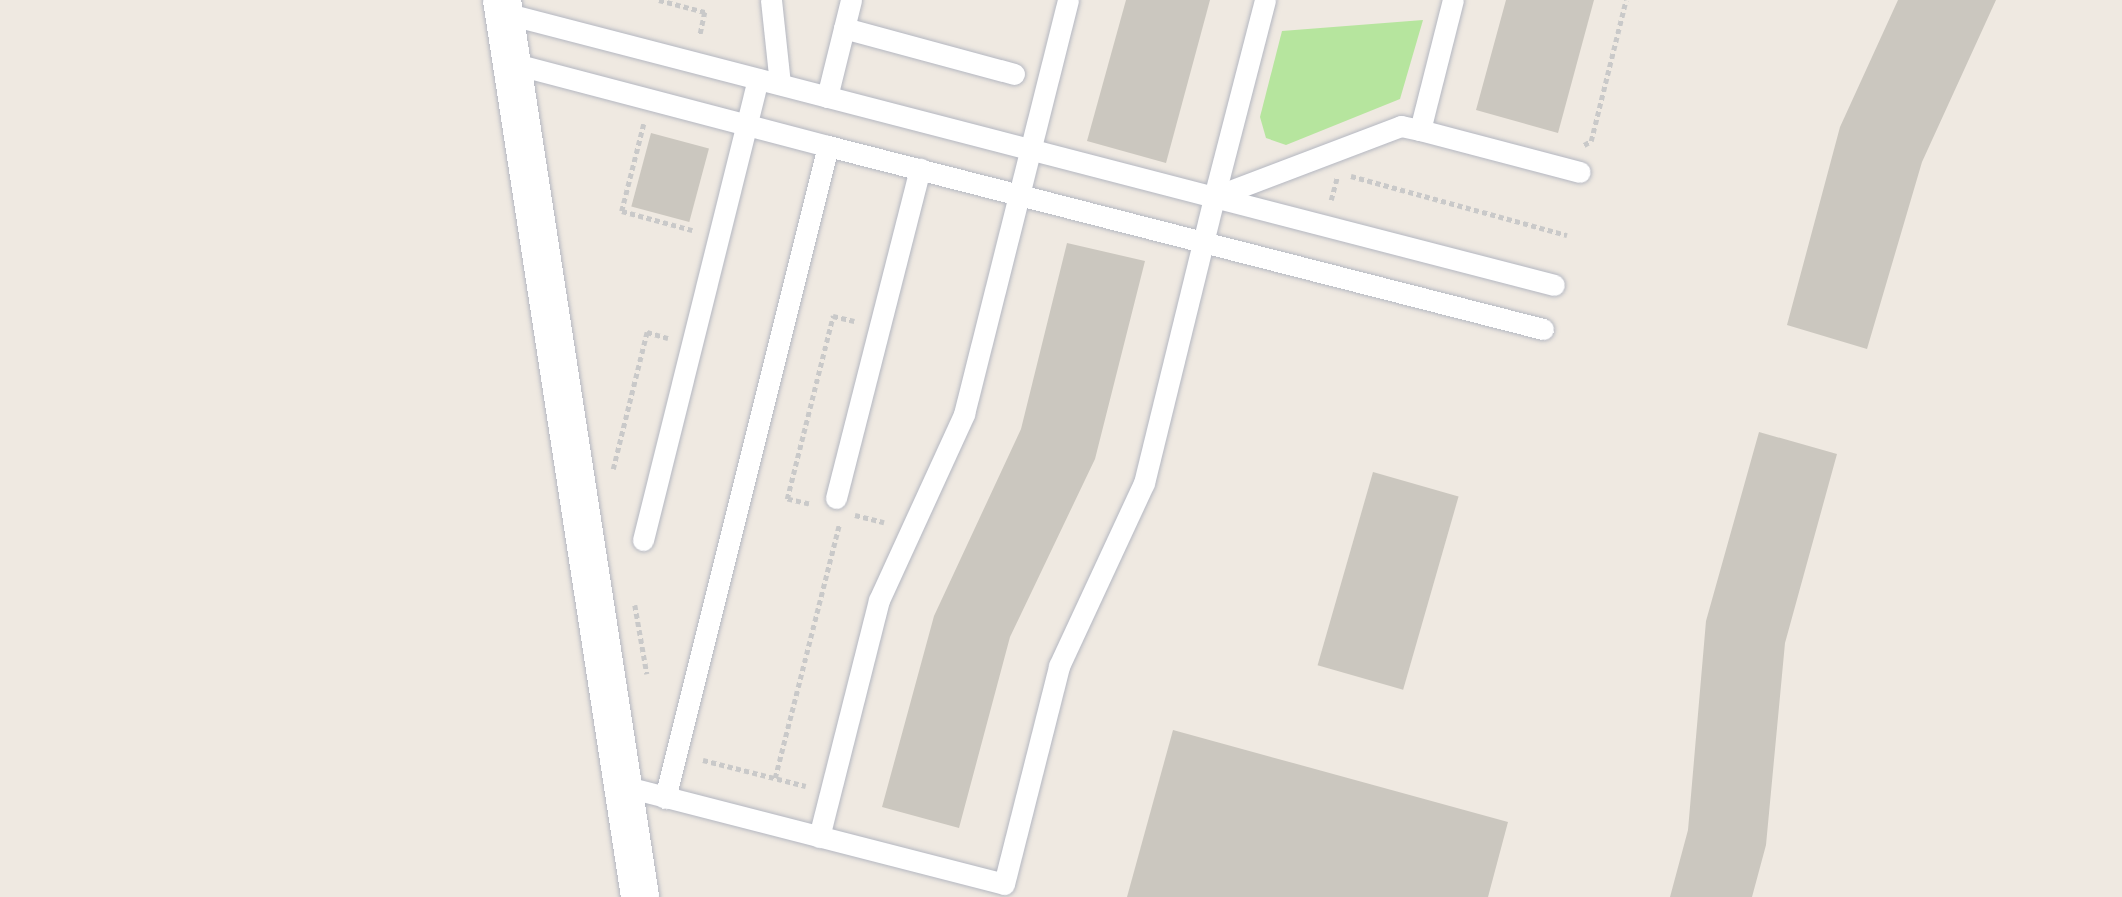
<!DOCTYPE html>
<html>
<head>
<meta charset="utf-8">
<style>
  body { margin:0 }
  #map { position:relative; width:2122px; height:897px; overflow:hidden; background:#efe9e1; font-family:Overpass,sans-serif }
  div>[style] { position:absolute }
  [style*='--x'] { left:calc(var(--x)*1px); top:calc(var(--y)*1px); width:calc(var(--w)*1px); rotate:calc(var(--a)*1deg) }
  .green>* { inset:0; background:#b6e59e }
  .building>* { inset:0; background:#cbc7bf; transform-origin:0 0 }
  .path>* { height:4.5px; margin-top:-2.25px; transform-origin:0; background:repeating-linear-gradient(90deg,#c9c9c9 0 5px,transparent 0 8.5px) }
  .roads { filter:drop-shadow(0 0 2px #b4b7c1) drop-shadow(0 0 2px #b4b7c1) }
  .service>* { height:21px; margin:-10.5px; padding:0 10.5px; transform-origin:10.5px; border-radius:10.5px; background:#fff }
  .minor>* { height:38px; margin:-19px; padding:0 19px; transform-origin:19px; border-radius:19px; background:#fff }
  span { translate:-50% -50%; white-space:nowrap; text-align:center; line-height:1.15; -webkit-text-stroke:5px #fff; paint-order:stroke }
</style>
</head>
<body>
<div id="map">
  <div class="green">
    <i style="clip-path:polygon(1423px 20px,1400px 99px,1286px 145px,1266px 138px,1260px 117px,1282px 31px)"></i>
  </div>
  <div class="building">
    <i style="clip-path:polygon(1126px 0,1210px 0,1166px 163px,1087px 141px)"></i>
    <i style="clip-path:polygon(1506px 0,1594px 0,1558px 133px,1476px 110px)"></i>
    <i style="clip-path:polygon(1898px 0,1996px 0,1922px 162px,1867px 349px,1787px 325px,1840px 127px)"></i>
    <i style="left:651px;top:133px;width:60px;height:76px;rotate:15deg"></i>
    <i style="clip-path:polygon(1067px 243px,1145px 261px,1095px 459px,1010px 637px,959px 828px,882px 807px,934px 616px,1021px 429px)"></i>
    <i style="clip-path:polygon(1759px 432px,1837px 454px,1785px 643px,1766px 845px,1752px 897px,1670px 897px,1688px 830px,1706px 621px)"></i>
    <i style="left:1373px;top:472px;width:89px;height:201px;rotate:16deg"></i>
    <i style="clip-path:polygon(1173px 730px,1508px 822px,1488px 897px,1127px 897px)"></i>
  </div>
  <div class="path">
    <i style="--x:659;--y:0;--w:48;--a:14.6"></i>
    <i style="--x:705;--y:12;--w:25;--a:102"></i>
    <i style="--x:644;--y:124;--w:90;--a:104.2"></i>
    <i style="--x:622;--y:211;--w:73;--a:15.2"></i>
    <i style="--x:1584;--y:145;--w:8;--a:-30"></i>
    <i style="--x:1591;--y:141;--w:145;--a:-76.1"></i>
    <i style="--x:1351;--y:176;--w:224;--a:15.3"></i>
    <i style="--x:1331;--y:200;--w:23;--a:-75"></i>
    <i style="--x:613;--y:469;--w:141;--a:-76.1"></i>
    <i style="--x:647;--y:332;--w:22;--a:16"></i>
    <i style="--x:809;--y:504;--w:23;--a:-167"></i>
    <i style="--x:787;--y:499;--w:189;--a:-75.9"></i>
    <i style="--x:833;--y:316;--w:22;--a:13"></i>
    <i style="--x:855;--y:515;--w:30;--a:14"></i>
    <i style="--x:635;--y:605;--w:70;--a:80.1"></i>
    <i style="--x:703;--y:760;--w:106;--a:14.2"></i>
    <i style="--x:775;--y:778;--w:261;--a:-75.8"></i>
  </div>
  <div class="roads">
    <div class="service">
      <i style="--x:771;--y:0;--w:84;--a:83.9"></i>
      <i style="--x:1265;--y:0;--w:203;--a:104.5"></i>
      <i style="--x:1214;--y:197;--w:351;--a:14.5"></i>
      <i style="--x:504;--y:13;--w:733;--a:14.53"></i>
      <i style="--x:1214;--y:197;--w:200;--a:-20.8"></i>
      <i style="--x:1401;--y:126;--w:19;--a:12"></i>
      <i style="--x:1420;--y:130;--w:134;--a:-75.8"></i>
      <i style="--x:844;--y:28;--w:176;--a:15.1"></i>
      <i style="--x:511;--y:63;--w:328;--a:14.7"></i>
      <i style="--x:827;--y:97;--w:100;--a:-76.1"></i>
      <i style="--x:1420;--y:130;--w:165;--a:14.7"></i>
      <i style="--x:836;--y:498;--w:340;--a:-75.7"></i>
      <i style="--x:643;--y:540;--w:475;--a:-76"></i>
      <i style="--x:623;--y:786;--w:393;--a:14.4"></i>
      <i style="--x:1004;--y:884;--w:225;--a:-75.8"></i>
      <i style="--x:1059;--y:666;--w:202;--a:-65.1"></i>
      <i style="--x:1144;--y:483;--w:294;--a:-76.2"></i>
      <i style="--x:665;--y:798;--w:672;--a:-75.96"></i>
      <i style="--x:828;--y:146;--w:738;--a:14.36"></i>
      <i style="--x:819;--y:837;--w:244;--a:-75.8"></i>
      <i style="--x:879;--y:600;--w:205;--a:-65.4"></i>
      <i style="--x:964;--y:414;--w:427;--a:-75.9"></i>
    </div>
    <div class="minor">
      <i style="--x:502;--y:0;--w:908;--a:81.25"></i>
    </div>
  </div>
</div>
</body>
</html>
